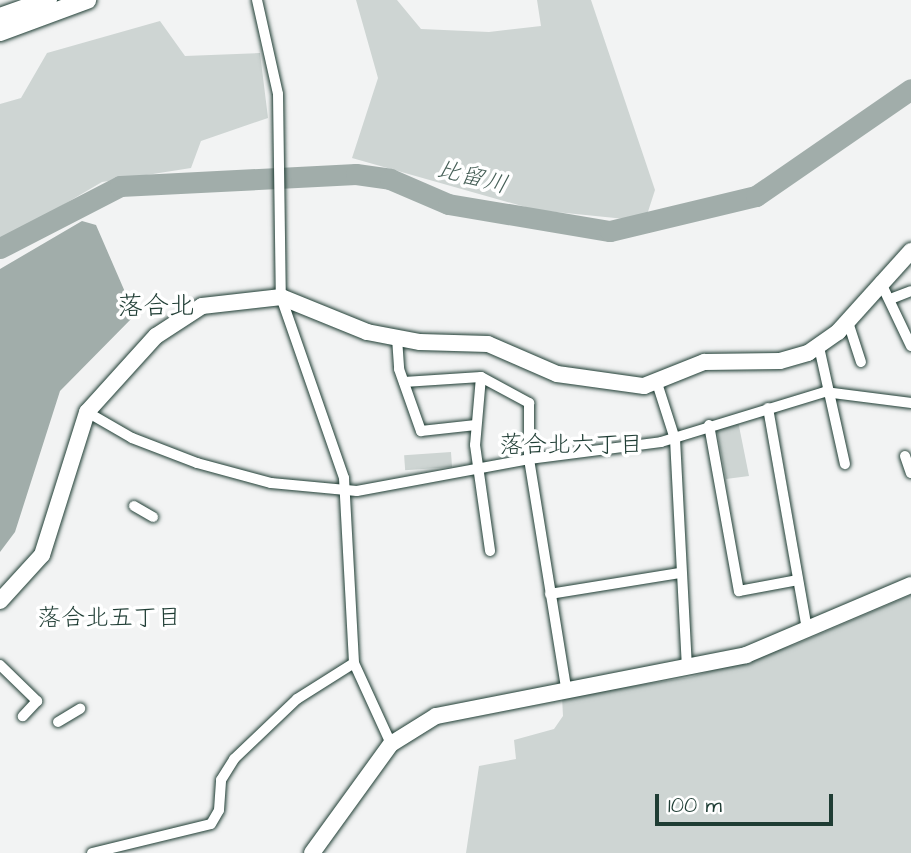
<!DOCTYPE html>
<html>
<head>
<meta charset="utf-8">
<style>
  body { margin:0 }
  #map { position:relative; width:911px; height:853px; overflow:hidden; background:#f2f3f3; font-family:"Architects Daughter","Klee One",sans-serif }
  div>[style] { position:absolute }
  [style*='--x'] { left:calc(var(--x)*1px); top:calc(var(--y)*1px); width:calc(var(--w)*1px); rotate:calc(var(--a)*1deg) }
  .green>* { inset:0; background:#ced5d3; transform-origin:0 0 }
  .water>* { inset:0; background:#a1adaa }
  .river>* { height:21px; margin:-10.5px; padding:0 10.5px; transform-origin:10.5px; border-radius:10.5px; background:#a1adaa }
  .roads { filter:drop-shadow(0 0 2px #1f3d34) drop-shadow(0 0 2px #1f3d34) }
  .street>* { height:10px; margin:-5px; padding:0 5px; transform-origin:5px; border-radius:5px; background:#fff }
  .secondary>* { height:16px; margin:-8px; padding:0 8px; transform-origin:8px; border-radius:8px; background:#fff }
  .primary>* { height:18px; margin:-9px; padding:0 9px; transform-origin:9px; border-radius:9px; background:#fff }
  span { translate:-50% -50%; white-space:nowrap; text-align:center; line-height:1.15; -webkit-text-stroke:7px #fff; paint-order:stroke }
  .water-label { font-size:24px; color:#465f57; font-style:italic }
  .neighbourhood-label { font-size:24px; color:#1f3d34 }
  .quarter-label { font-size:26px; color:#1f3d34 }
  .scale { position:absolute; left:655px; top:794px; width:178px; height:32px; box-sizing:border-box; border:4px solid #1f3d34; border-top:0; padding-left:9px; font-size:21px; line-height:24px; white-space:nowrap; color:#1f3d34; -webkit-text-stroke:5px #fff; paint-order:stroke }
</style>
</head>
<body>
<div id="map">
  <div class="green">
    <i style="clip-path:polygon(356px 0,397px 0,421px 29px,489px 32px,541px 26px,537px 0,591px 0,655px 190px,645px 221px,536px 210px,352px 158px,378px 78px)"></i>
    <i style="clip-path:polygon(160px 21px,185px 56px,260px 53px,268px 118px,201px 141px,191px 168px,102px 182px,0 242px,0 104px,21px 98px,47px 53px)"></i>
    <i style="clip-path:polygon(738px 421px,749px 476px,726px 479px,717px 431px)"></i>
    <i style="left:451px;top:452px;width:15px;height:47px;rotate:86deg"></i>
    <i style="clip-path:polygon(911px 595px,911px 853px,466px 853px,479px 766px,516px 759px,514px 740px,554px 729px,563px 716px,562px 697px,691px 677px,794px 645px)"></i>
  </div>
  <div class="water">
    <i style="clip-path:polygon(82px 221px,96px 225px,135px 315px,60px 391px,15px 532px,0 552px,0 269px)"></i>
  </div>
  <div class="river">
    <i style="--x:0;--y:248;--w:135;--a:-27.3"></i>
    <i style="--x:120;--y:186;--w:236;--a:-2.9"></i>
    <i style="--x:356;--y:174;--w:34;--a:8"></i>
    <i style="--x:390;--y:179;--w:63;--a:23.3"></i>
    <i style="--x:448;--y:204;--w:164;--a:9.5"></i>
    <i style="--x:610;--y:231;--w:150;--a:-13.5"></i>
    <i style="--x:756;--y:196;--w:188;--a:-34.6"></i>
  </div>
  <div class="roads">
    <div class="street">
      <i style="--x:257;--y:0;--w:96;--a:77.4"></i>
      <i style="--x:278;--y:94;--w:203;--a:89.2"></i>
      <i style="--x:281;--y:297;--w:192;--a:70.8"></i>
      <i style="--x:344;--y:478;--w:185;--a:86.9"></i>
      <i style="--x:354;--y:663;--w:89;--a:65.4"></i>
      <i style="--x:880;--y:281;--w:72;--a:64.5"></i>
      <i style="--x:893;--y:298;--w:19;--a:-21"></i>
      <i style="--x:848;--y:322;--w:42;--a:72"></i>
      <i style="--x:397;--y:338;--w:31;--a:86"></i>
      <i style="--x:399;--y:369;--w:66;--a:70.5"></i>
      <i style="--x:421;--y:431;--w:55;--a:-6.2"></i>
      <i style="--x:819;--y:347;--w:120;--a:77.5"></i>
      <i style="--x:481;--y:377;--w:68;--a:95"></i>
      <i style="--x:475;--y:445;--w:107;--a:81.9"></i>
      <i style="--x:404;--y:382;--w:77;--a:-3.7"></i>
      <i style="--x:481;--y:377;--w:55;--a:28.4"></i>
      <i style="--x:529;--y:403;--w:56;--a:90"></i>
      <i style="--x:529;--y:459;--w:232;--a:80.8"></i>
      <i style="--x:657;--y:383;--w:59;--a:72.2"></i>
      <i style="--x:675;--y:439;--w:228;--a:87"></i>
      <i style="--x:768;--y:408;--w:224;--a:80"></i>
      <i style="--x:87;--y:412;--w:52;--a:30"></i>
      <i style="--x:132;--y:438;--w:70;--a:21"></i>
      <i style="--x:197;--y:463;--w:77;--a:15.1"></i>
      <i style="--x:271;--y:483;--w:86;--a:5.3"></i>
      <i style="--x:357;--y:491;--w:175;--a:-10.5"></i>
      <i style="--x:529;--y:459;--w:133;--a:-7.3"></i>
      <i style="--x:661;--y:442;--w:171;--a:-17"></i>
      <i style="--x:825;--y:392;--w:87;--a:7.3"></i>
      <i style="--x:709;--y:425;--w:169;--a:79.8"></i>
      <i style="--x:739;--y:591;--w:60;--a:-10.6"></i>
      <i style="--x:905;--y:456;--w:18;--a:71"></i>
      <i style="--x:134;--y:506;--w:22;--a:30"></i>
      <i style="--x:550;--y:594;--w:131;--a:-9.2"></i>
      <i style="--x:0;--y:665;--w:52;--a:44.2"></i>
      <i style="--x:37;--y:701;--w:21;--a:133"></i>
      <i style="--x:58;--y:722;--w:26;--a:-31"></i>
      <i style="--x:92;--y:853;--w:122;--a:-13.7"></i>
      <i style="--x:211;--y:824;--w:16;--a:-60"></i>
      <i style="--x:219;--y:810;--w:30;--a:-86"></i>
      <i style="--x:221;--y:780;--w:25;--a:-58"></i>
      <i style="--x:234;--y:759;--w:87;--a:-43.6"></i>
      <i style="--x:297;--y:699;--w:67;--a:-32.3"></i>
    </div>
    <div class="secondary">
      <i style="--x:0;--y:601;--w:62;--a:-47.6"></i>
      <i style="--x:42;--y:555;--w:150;--a:-72.5"></i>
      <i style="--x:87;--y:412;--w:103;--a:-47.8"></i>
      <i style="--x:156;--y:336;--w:55;--a:-33.1"></i>
      <i style="--x:202;--y:306;--w:80;--a:-6.5"></i>
      <i style="--x:281;--y:297;--w:93;--a:22.1"></i>
      <i style="--x:367;--y:332;--w:54;--a:10.7"></i>
      <i style="--x:420;--y:342;--w:68;--a:1.7"></i>
      <i style="--x:488;--y:344;--w:75;--a:23.5"></i>
      <i style="--x:557;--y:374;--w:88;--a:7.9"></i>
      <i style="--x:644;--y:386;--w:65;--a:-21.8"></i>
      <i style="--x:704;--y:362;--w:76;--a:-0.8"></i>
      <i style="--x:780;--y:361;--w:29;--a:-16"></i>
      <i style="--x:808;--y:353;--w:37;--a:-35"></i>
      <i style="--x:838;--y:332;--w:109;--a:-48"></i>
      <i style="--x:312;--y:853;--w:135;--a:-54.1"></i>
      <i style="--x:391;--y:744;--w:53;--a:-31.9"></i>
      <i style="--x:436;--y:716;--w:316;--a:-11.1"></i>
      <i style="--x:746;--y:655;--w:179;--a:-23"></i>
    </div>
    <div class="primary">
      <i style="--x:0;--y:17;--w:51;--a:-19.5"></i>
      <i style="--x:0;--y:32;--w:93;--a:-20.2"></i>
    </div>
  </div>
  <div class="water-label">
    <span style="left:472px;top:178px;rotate:14deg">比留川</span>
  </div>
  <div class="neighbourhood-label">
    <span style="left:571px;top:446px">落合北六丁目</span>
    <span style="left:109px;top:619px">落合北五丁目</span>
  </div>
  <div class="quarter-label">
    <span style="left:156px;top:307px">落合北</span>
  </div>
  <div class="scale">100 m</div>
</div>
</body>
</html>
